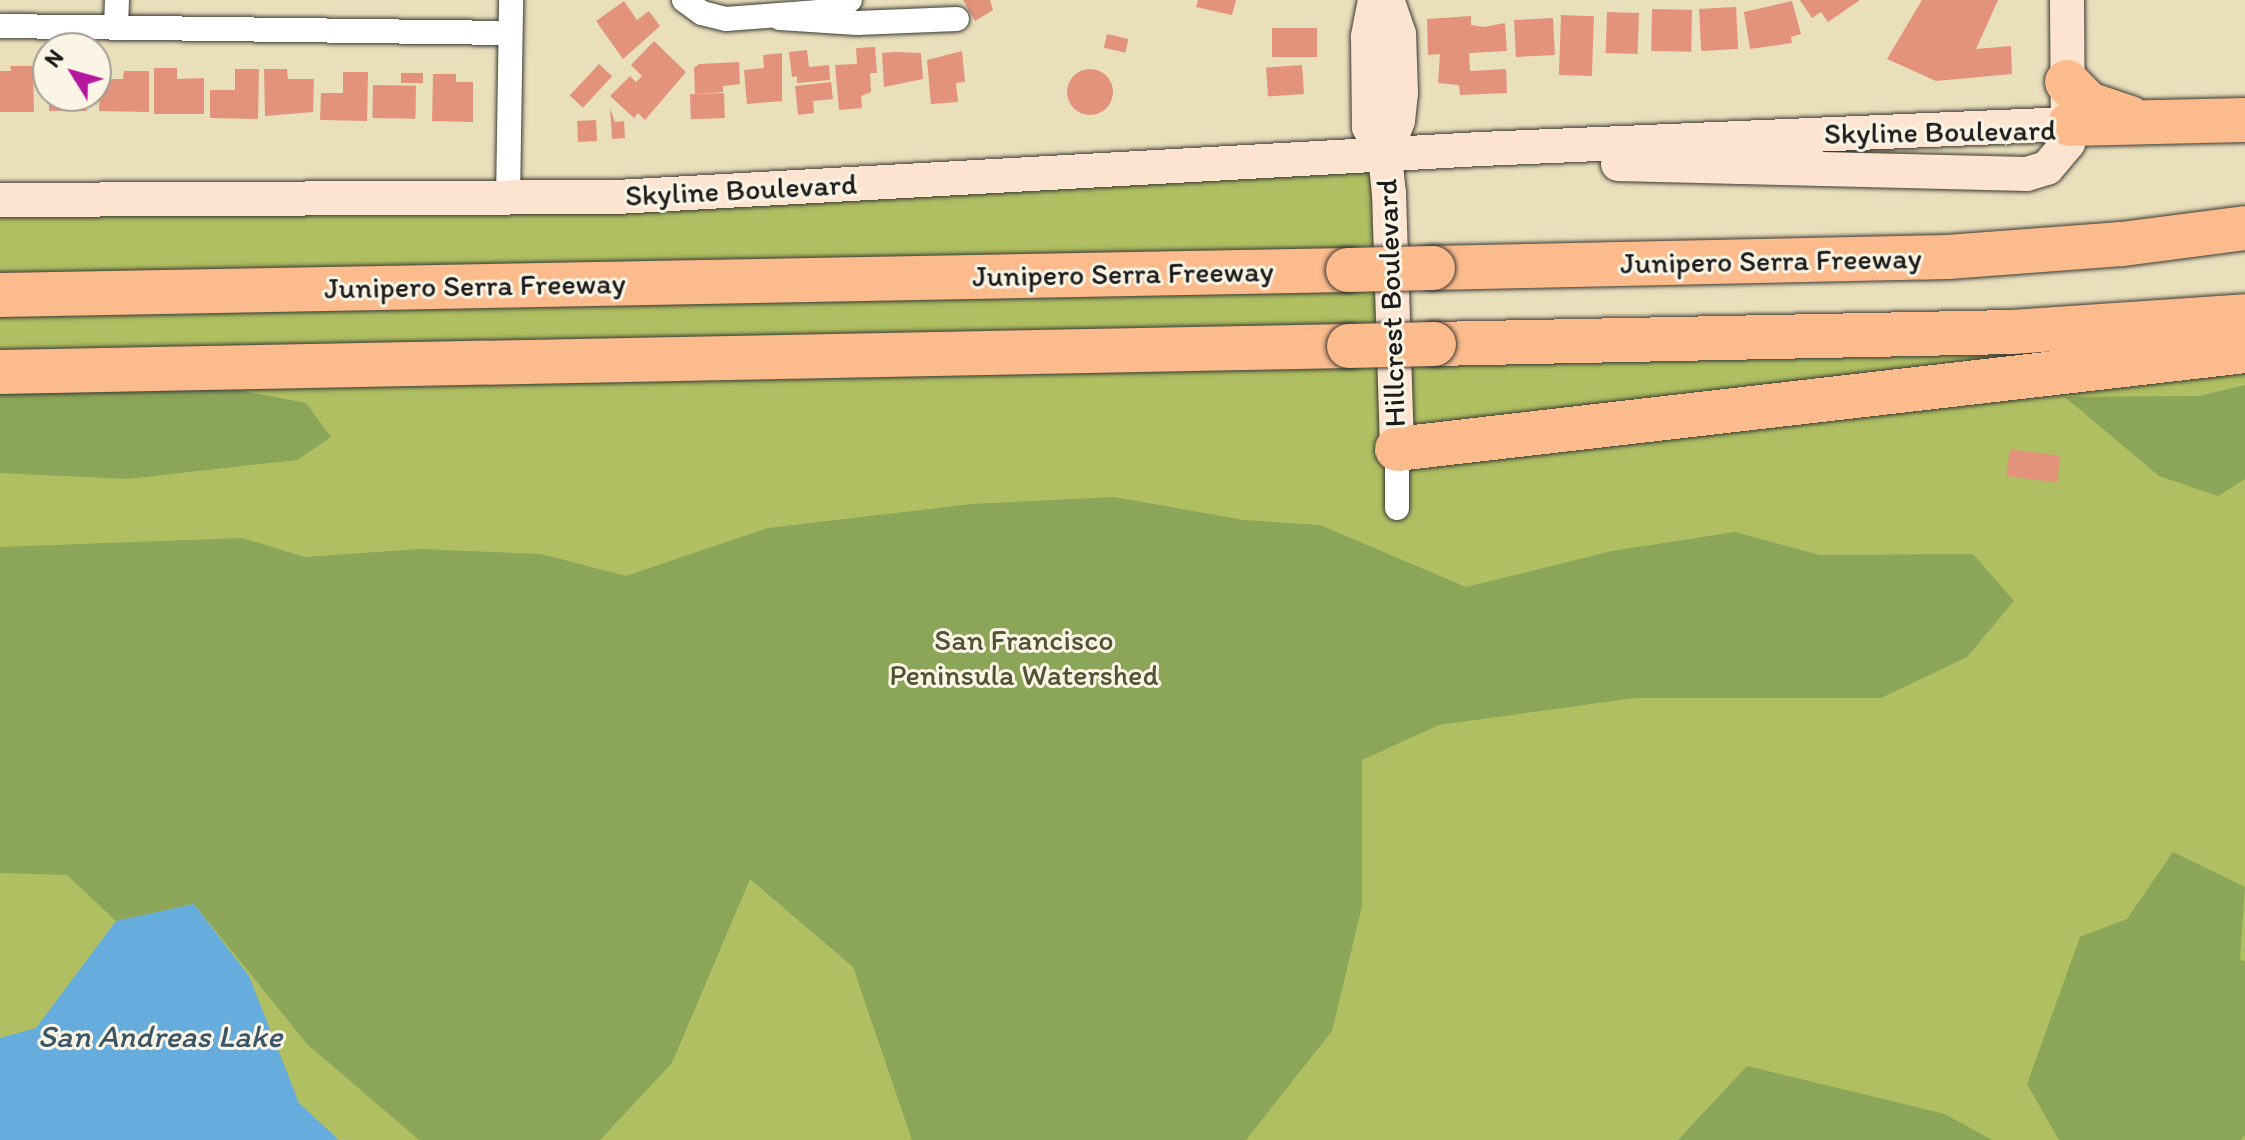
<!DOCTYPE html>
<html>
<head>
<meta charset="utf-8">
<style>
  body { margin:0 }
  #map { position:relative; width:2245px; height:1140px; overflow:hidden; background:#e9dfbb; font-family:Itim,sans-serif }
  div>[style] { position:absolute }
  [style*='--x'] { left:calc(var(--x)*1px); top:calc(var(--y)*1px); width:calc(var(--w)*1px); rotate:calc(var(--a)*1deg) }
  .green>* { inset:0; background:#afbf62 }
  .forest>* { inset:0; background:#8ba658 }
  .water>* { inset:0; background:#66addd }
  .building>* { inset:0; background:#e3927c; transform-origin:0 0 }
  .round { border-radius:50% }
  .roads { filter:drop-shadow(0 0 2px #3b3934) drop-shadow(0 0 2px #3b3934) }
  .street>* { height:24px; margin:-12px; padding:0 12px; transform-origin:12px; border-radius:12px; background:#fff }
  .secondary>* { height:34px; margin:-17px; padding:0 17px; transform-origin:17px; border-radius:17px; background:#fde4d1 }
  .highway>* { height:44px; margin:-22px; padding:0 22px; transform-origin:22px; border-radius:22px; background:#fbbb8d }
  .bridges { filter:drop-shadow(0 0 2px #3b3934) drop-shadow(0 0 2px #3b3934) }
  .highway-bridge>* { height:44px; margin:-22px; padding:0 22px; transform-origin:22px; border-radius:22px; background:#fbbb8d }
  span { translate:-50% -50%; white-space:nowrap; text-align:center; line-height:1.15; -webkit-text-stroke:6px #fcf5e5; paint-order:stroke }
  .street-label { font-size:30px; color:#1c1c1c }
  .park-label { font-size:30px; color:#4f5534 }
  .water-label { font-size:32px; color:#3a5669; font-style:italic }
  .north { position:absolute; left:32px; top:32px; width:80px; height:80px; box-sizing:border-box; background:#fcf5e5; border:2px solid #a29e95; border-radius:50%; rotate:307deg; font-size:22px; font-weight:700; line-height:32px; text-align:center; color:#1c1c1c }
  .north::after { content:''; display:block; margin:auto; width:28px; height:36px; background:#b5179e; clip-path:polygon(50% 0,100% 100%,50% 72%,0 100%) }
</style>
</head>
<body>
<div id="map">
  <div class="green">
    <i style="clip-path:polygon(1390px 153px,1394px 344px,2245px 316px,2245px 1140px,0 1140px,0 200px,508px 199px)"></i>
  </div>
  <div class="forest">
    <i style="clip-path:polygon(2245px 385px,2245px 479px,2218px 496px,2159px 476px,2065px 397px,2199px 396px)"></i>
    <i style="clip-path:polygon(222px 387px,306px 403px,331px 437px,297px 460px,127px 479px,0 473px,0 390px)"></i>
    <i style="clip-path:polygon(1114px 497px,1244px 520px,1320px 525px,1466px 587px,1612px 551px,1735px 532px,1820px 555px,1973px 554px,2014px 601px,1967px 657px,1881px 698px,1634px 698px,1439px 725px,1362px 760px,1362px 906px,1332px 1031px,1246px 1140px,912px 1140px,853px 967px,750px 879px,672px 1063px,600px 1140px,419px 1140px,307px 1044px,194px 904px,116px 921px,67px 875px,0 873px,0 547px,242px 538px,305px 557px,420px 549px,541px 554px,626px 576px,768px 528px,972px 504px)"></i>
    <i style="clip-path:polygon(2173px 852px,2245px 887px,2240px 960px,2245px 961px,2245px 1135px,2241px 1140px,2059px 1140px,2027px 1084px,2080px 937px,2127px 919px)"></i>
    <i style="clip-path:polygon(1747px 1066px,1945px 1114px,1992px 1140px,1678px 1140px)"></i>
  </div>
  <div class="water">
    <i style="clip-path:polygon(194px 904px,249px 976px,299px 1103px,339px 1140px,0 1140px,0 1038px,36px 1028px,116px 921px)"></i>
  </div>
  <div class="building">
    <i style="clip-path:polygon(963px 0,990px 0,993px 10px,975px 21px)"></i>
    <i style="clip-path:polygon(1198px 0,1236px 0,1232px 15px,1196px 7px)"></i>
    <i style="clip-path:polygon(1800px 0,1860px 0,1828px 22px,1821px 12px,1812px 18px)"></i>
    <i style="clip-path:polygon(1922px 0,1998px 0,1976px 49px,2011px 46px,2012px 74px,1936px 81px,1887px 59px)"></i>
    <i style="clip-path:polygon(624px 1px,637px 20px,649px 11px,660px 26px,623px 59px,596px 21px)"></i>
    <i style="clip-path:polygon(1792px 1px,1801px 34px,1791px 37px,1792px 43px,1750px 49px,1744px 12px)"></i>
    <i style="left:1736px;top:7px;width:42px;height:37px;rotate:87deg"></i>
    <i style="left:1652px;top:9px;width:40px;height:42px;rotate:1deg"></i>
    <i style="left:1607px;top:12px;width:32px;height:41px;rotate:2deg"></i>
    <i style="left:1561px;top:15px;width:33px;height:60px;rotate:2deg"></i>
    <i style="clip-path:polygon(1471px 16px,1471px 25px,1484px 27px,1505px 23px,1507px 51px,1469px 53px,1470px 71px,1506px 69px,1507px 93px,1460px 95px,1459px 85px,1438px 83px,1440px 54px,1428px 55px,1427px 19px)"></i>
    <i style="left:1553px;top:18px;width:37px;height:39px;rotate:87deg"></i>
    <i style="left:1317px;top:28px;width:29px;height:45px;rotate:90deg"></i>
    <i style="left:1107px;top:34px;width:22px;height:14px;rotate:13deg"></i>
    <i style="clip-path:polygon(654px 41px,686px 72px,645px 120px,638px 113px,634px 118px,610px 96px,630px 76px,636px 82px,642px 76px,631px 65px)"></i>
    <i style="clip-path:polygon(875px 47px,877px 73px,870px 73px,871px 92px,861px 96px,862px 108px,839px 110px,835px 65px,857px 64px,856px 48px)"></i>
    <i style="clip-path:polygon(807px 50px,809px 67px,829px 65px,830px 80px,797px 83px,797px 76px,792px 77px,789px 52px)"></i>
    <i style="clip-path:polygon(962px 51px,965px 82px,956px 83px,958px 102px,931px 104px,927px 60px)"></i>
    <i style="clip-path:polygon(896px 52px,921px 53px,923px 79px,884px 87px,882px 53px)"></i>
    <i style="clip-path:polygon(782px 53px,782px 101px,747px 104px,744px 70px,764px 68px,763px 55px)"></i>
    <i style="clip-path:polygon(739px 62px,740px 84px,723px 86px,723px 92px,695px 94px,694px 68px,699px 64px)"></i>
    <i style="left:599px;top:64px;width:18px;height:43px;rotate:43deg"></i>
    <i style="left:1302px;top:65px;width:29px;height:36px;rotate:86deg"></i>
    <i style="clip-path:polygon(10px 66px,33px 66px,34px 112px,0 112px,0 71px,11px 71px)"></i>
    <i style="clip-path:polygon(154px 68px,177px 68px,177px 79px,204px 78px,204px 114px,154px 114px)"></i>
    <i class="round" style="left:1067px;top:69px;width:46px;height:46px"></i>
    <i style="clip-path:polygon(235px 69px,259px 69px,258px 119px,210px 118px,210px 90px,235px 90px)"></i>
    <i style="clip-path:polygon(264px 69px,287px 69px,288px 79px,314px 79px,313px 112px,265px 116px)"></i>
    <i style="clip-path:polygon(124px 71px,149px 71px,149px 112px,99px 111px,100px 79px,123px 79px)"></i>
    <i style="clip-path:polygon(343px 72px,368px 72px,367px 121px,320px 120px,321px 93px,343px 93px)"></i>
    <i style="left:401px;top:73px;width:22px;height:10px"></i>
    <i style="clip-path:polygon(433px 74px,456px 74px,456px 82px,473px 82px,473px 122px,432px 121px)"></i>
    <i style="clip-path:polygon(831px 82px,833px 99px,813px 101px,814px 113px,798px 115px,795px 86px)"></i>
    <i style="left:373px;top:85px;width:43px;height:33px;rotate:1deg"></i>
    <i style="left:724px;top:93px;width:25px;height:34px;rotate:88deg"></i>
    <i style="left:49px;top:96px;width:38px;height:15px"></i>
    <i style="clip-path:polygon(610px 108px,615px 122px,624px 121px,625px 138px,612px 139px)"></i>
    <i style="left:596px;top:120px;width:21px;height:19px;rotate:87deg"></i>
    <i style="left:2010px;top:449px;width:51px;height:27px;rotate:8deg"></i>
  </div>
  <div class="roads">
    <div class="street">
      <i style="--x:684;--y:0;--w:22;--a:36"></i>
      <i style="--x:702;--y:13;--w:25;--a:14"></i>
      <i style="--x:726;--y:19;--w:93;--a:-4.3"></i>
      <i style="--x:819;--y:12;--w:33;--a:-21"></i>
      <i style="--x:780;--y:18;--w:77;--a:3.7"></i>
      <i style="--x:857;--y:23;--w:100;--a:-2.3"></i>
      <i style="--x:0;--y:26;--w:510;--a:0.79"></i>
      <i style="--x:116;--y:28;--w:28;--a:-88"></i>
      <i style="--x:508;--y:199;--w:199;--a:-89.1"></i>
      <i style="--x:1397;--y:508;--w:59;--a:-90"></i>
    </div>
    <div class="secondary">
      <i style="--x:1375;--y:0;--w:38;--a:101"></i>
      <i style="--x:1368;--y:37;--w:90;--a:89.4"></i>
      <i style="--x:1369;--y:127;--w:33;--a:61"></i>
      <i style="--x:1385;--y:156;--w:37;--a:84"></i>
      <i style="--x:1389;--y:193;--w:256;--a:88.2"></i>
      <i style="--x:1385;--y:156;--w:37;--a:-70"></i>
      <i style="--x:1398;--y:121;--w:28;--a:-84"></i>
      <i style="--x:1401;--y:93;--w:59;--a:-91.9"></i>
      <i style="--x:1399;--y:34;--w:36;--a:-109"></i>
      <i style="--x:1618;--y:164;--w:409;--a:1.4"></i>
      <i style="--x:2027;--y:174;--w:21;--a:-17"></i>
      <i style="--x:2047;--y:168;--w:33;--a:-50"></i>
      <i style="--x:2068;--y:143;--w:143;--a:-90.4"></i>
      <i style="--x:0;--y:200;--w:617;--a:-0.28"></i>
      <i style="--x:617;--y:197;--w:865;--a:-3.18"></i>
      <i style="--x:1481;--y:149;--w:590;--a:-2.43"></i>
    </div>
    <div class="highway">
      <i style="--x:2067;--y:82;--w:30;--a:46"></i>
      <i style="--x:2088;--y:104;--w:44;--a:18.4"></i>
      <i style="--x:2070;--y:124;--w:175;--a:-1.3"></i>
      <i style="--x:1433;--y:268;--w:515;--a:-1.22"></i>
      <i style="--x:1948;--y:257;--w:174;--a:-4.3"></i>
      <i style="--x:2122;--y:244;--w:124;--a:-7.4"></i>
      <i style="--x:0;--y:295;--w:1348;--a:-1.06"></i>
      <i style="--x:1434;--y:344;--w:578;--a:-1.19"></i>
      <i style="--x:2012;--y:332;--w:234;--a:-3.9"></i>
      <i style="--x:0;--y:372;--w:1349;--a:-1.1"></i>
      <i style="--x:1397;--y:449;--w:854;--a:-6.59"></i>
    </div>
  </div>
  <div class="bridges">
    <div class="highway-bridge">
      <i style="--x:1348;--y:270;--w:85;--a:-1.3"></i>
      <i style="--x:1349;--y:346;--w:85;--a:-1.3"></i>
    </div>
  </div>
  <div class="street-label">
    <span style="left:1940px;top:132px;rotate:-1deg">Skyline Boulevard</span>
    <span style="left:741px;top:190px;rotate:-3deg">Skyline Boulevard</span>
    <span style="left:1771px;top:261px;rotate:-1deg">Junipero Serra Freeway</span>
    <span style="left:1123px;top:274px;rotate:-1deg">Junipero Serra Freeway</span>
    <span style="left:475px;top:286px;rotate:-1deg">Junipero Serra Freeway</span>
    <span style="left:1391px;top:303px;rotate:-92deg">Hillcrest Boulevard</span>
  </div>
  <div class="park-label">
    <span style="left:1024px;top:657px">San Francisco<br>Peninsula Watershed</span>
  </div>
  <div class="water-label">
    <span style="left:160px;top:1036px">San Andreas Lake</span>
  </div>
  <div class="north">N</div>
</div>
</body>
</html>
